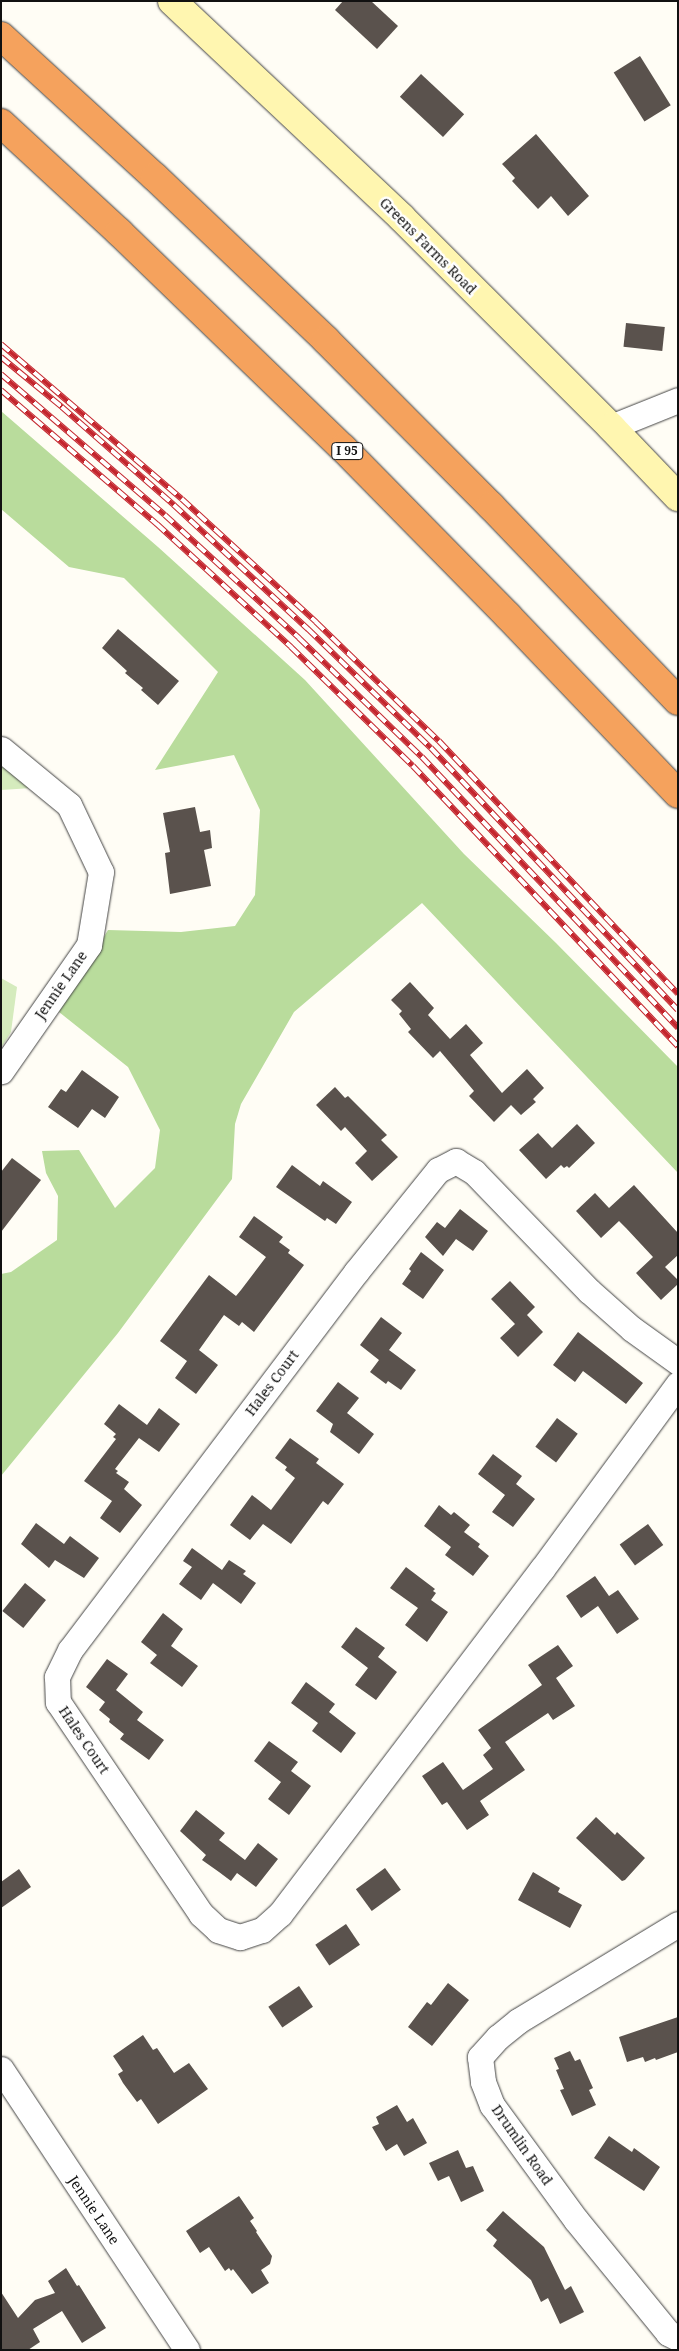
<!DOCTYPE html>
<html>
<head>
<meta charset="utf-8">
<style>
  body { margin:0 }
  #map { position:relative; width:679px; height:2351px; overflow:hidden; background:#fffdf5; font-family:"Noto Serif",serif }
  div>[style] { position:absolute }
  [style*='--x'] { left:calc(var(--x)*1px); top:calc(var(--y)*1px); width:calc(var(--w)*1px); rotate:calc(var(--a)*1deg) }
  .green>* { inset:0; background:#d5ebbd }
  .forest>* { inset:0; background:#b9dc9c }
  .building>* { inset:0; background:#5a524d; transform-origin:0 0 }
  .roads { filter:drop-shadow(0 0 1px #444) drop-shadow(0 0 1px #444) }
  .street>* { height:25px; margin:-12.5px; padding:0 12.5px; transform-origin:12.5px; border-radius:12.5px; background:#fff }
  .secondary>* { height:28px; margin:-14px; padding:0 14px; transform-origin:14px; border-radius:14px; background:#fff6b0 }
  .highway>* { height:28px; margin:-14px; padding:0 14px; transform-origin:14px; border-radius:14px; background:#f5a25d }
  .rail>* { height:5.5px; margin-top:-2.75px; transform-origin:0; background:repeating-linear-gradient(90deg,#fff 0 11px,#c4262e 0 22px); box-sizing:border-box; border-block:1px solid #c4262e }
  span { translate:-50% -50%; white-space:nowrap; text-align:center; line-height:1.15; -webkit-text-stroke:5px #fff; paint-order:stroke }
  .shield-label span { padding:1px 4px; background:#fff; border:1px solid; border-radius:4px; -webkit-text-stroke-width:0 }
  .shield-label { font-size:12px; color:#111; font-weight:700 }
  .street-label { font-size:14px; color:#111 }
  .frame { position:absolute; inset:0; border:2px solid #111; pointer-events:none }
</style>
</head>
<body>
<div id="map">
  <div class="green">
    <i style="clip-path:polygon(1px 765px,32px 788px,1px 790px)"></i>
    <i style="clip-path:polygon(1px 978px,17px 987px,11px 1032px,1px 1048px)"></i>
  </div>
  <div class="forest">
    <i style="clip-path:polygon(1px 411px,158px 547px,305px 680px,464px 854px,556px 943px,678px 1067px,678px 1173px,422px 903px,294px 1012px,241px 1104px,235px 1124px,232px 1179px,118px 1333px,1px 1476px,1px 1274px,11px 1272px,57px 1240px,58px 1196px,46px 1173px,42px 1151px,79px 1150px,115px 1208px,155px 1168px,160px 1130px,128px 1067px,59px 1012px,108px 930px,181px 932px,235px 926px,255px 895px,260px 810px,234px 755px,155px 770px,218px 672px,124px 578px,69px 567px,1px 509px)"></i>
  </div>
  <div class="building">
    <i style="clip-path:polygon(343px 1px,371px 1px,398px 26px,377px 49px,335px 10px)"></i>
    <i style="left:640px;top:56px;width:58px;height:31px;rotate:58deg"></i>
    <i style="left:421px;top:74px;width:59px;height:31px;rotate:43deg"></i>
    <i style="clip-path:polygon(536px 134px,589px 196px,568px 216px,551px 196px,538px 209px,512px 181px,515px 178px,502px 164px)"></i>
    <i style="left:626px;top:323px;width:39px;height:24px;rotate:6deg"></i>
    <i style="clip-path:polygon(118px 629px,179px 681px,158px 705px,141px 690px,143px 688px,125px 673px,127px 671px,102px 648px)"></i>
    <i style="clip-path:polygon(195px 807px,200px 832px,210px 830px,212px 848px,204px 850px,211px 886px,170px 894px,165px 853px,170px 852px,163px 813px)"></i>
    <i style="clip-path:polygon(410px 982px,434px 1008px,428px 1015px,450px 1039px,466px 1024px,483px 1043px,470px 1055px,502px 1093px,527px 1069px,544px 1088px,533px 1099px,536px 1102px,521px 1115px,511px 1105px,494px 1122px,469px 1096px,474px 1091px,440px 1051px,433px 1058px,408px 1032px,411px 1029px,399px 1014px,402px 1011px,391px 1000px)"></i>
    <i style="clip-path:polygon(82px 1070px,119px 1097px,105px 1118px,92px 1109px,78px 1128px,48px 1107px,61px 1089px,66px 1092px)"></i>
    <i style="clip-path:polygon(335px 1087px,345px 1098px,348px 1096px,387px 1135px,381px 1140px,398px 1157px,372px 1181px,355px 1163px,367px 1151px,345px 1127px,341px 1131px,316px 1105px)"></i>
    <i style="clip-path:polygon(577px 1124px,595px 1143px,569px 1168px,567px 1166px,564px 1168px,561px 1165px,546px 1179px,519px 1150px,538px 1133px,552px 1148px)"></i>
    <i style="clip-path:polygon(12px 1158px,41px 1180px,1px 1232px,1px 1172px)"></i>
    <i style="clip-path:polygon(292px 1165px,320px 1186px,323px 1181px,352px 1202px,336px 1224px,327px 1218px,325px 1221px,276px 1187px)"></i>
    <i style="clip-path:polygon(634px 1185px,678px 1233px,678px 1255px,665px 1267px,678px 1280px,678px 1284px,661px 1300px,636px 1273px,653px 1257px,626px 1228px,619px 1221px,601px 1238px,576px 1211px,595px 1193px,609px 1208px)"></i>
    <i style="clip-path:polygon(460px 1209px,488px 1231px,473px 1251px,456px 1239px,443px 1256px,425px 1237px,437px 1222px,445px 1228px)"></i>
    <i style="clip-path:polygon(254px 1216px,283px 1237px,279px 1242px,290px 1250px,288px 1253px,304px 1265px,254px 1332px,242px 1322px,239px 1326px,224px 1315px,199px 1350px,218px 1365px,196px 1394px,175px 1378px,187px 1361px,160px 1341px,209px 1275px,236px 1296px,241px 1290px,266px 1257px,239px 1237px)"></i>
    <i style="clip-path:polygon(421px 1252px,444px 1270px,423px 1299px,402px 1284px,411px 1271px,409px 1269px)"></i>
    <i style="clip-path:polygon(510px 1281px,535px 1307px,527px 1315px,543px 1332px,518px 1357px,500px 1338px,515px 1324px,491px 1299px)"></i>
    <i style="clip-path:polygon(381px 1317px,402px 1333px,389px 1350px,416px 1370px,401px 1390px,388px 1381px,386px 1384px,370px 1372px,379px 1360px,360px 1345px)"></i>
    <i style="clip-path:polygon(578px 1332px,643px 1383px,626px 1404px,583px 1371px,575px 1382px,553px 1365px)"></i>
    <i style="clip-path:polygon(338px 1382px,359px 1398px,347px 1413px,374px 1434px,359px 1454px,330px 1432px,333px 1424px,316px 1411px)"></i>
    <i style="clip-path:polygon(119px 1404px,147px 1425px,159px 1408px,180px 1424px,159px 1452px,139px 1438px,115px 1469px,118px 1471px,116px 1473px,129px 1482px,124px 1489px,142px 1505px,120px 1533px,100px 1518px,112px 1501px,84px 1481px,116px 1439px,113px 1437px,116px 1434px,104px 1424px)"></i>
    <i style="left:557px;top:1418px;width:26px;height:36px;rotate:37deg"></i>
    <i style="clip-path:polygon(290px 1438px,319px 1459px,316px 1463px,344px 1484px,328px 1505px,323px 1501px,291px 1544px,263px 1524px,250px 1540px,230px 1525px,252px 1495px,271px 1510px,295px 1478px,285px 1470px,287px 1467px,275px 1458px)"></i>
    <i style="clip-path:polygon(493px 1454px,522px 1476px,516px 1484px,535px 1499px,513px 1527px,492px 1512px,505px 1495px,478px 1474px)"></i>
    <i style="clip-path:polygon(439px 1505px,451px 1515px,454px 1512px,470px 1525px,464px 1532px,480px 1544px,478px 1547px,489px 1556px,473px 1576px,445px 1555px,451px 1547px,424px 1526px)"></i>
    <i style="clip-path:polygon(36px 1523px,64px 1544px,70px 1536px,99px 1558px,84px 1578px,55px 1560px,49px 1568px,21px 1544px)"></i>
    <i style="left:648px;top:1524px;width:26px;height:35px;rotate:54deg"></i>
    <i style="clip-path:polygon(192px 1548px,222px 1570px,229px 1560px,246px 1571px,243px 1574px,256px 1583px,241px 1604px,213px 1583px,201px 1600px,179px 1584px,192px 1567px,183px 1561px)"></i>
    <i style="clip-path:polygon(406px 1567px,435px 1589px,433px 1591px,436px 1593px,431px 1600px,448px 1612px,427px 1642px,405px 1625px,418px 1608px,390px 1588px)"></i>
    <i style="clip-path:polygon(595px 1576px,609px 1596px,618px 1590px,639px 1619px,617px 1634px,598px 1606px,581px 1618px,566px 1596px)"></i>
    <i style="left:25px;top:1583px;width:27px;height:36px;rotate:39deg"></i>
    <i style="clip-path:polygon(163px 1613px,183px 1629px,171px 1646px,198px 1666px,182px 1687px,150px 1663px,157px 1655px,141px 1642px)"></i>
    <i style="clip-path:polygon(356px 1627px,385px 1648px,378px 1657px,397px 1672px,376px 1700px,355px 1685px,368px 1668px,341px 1647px)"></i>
    <i style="clip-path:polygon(558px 1645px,573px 1666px,556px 1678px,575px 1706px,553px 1720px,548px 1713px,505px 1742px,525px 1770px,480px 1801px,489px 1815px,467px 1830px,447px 1802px,442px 1805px,422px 1776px,443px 1762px,463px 1790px,493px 1769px,483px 1755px,491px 1748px,478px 1730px,542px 1685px,528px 1665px)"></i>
    <i style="clip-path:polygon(107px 1659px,128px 1674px,116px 1690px,143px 1712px,137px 1720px,164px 1740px,149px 1760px,120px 1739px,124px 1734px,109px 1722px,110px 1719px,99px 1710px,105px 1702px,86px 1687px)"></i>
    <i style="clip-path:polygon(306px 1682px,335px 1704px,329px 1712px,356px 1733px,341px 1753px,312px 1731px,318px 1723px,291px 1703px)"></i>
    <i style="clip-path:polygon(269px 1741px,298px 1762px,291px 1771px,311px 1786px,289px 1815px,268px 1799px,281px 1782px,254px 1761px)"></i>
    <i style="clip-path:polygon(196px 1810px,225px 1833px,219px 1840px,245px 1860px,258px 1843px,278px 1859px,256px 1887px,237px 1873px,231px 1881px,219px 1872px,202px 1860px,206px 1855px,180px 1831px)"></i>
    <i style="clip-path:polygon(596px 1817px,615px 1835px,617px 1832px,645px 1858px,625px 1880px,622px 1881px,576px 1838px)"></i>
    <i style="left:385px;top:1868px;width:27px;height:36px;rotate:54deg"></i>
    <i style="clip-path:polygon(19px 1869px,31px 1887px,1px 1908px,1px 1882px)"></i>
    <i style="clip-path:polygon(533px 1872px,560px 1888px,558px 1892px,582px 1905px,570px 1928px,518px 1900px)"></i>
    <i style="left:346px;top:1924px;width:25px;height:37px;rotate:56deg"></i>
    <i style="clip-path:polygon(448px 1983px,469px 2000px,432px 2046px,408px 2027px,427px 2002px,431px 2005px)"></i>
    <i style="left:299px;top:1986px;width:25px;height:37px;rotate:56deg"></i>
    <i style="clip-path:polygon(678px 2017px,678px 2052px,656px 2060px,655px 2058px,645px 2062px,643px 2057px,627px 2062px,619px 2037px)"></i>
    <i style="clip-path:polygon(143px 2035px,153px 2050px,157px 2048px,174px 2073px,189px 2063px,208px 2089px,158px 2124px,141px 2099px,137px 2102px,123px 2083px,118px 2074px,123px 2071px,113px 2056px)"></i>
    <i style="clip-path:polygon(570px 2051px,575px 2061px,580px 2059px,593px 2088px,589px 2090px,596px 2105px,572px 2116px,560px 2090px,564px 2089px,556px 2070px,559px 2069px,554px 2058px)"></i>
    <i style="clip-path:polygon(397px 2105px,407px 2122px,413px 2118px,427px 2143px,404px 2156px,397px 2144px,386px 2151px,372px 2127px,379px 2124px,376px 2117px)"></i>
    <i style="clip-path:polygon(609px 2136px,632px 2152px,634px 2148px,660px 2167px,644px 2191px,594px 2158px)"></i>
    <i style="clip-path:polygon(458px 2150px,466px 2168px,473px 2166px,484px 2191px,461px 2202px,449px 2176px,438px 2181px,429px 2163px)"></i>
    <i style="clip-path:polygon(239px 2196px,254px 2218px,250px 2221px,257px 2231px,256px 2232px,272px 2256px,270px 2264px,261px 2270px,269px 2283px,252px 2294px,233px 2269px,231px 2271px,229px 2268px,225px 2271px,209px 2247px,200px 2253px,186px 2231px)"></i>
    <i style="clip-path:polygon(503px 2211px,544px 2247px,565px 2290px,571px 2286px,584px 2312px,560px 2324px,548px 2298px,541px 2302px,531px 2280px,493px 2246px,497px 2240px,486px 2230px)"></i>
    <i style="clip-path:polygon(66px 2268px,77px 2286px,79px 2285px,106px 2328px,82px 2343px,62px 2311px,33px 2329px,40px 2342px,28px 2350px,1px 2350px,1px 2292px,18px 2318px,35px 2300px,55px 2293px,48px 2281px)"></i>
  </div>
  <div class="roads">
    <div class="street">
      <i style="--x:611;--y:427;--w:72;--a:-21.9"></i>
      <i style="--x:1;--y:749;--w:88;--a:39.5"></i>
      <i style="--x:69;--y:805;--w:74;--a:64.5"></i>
      <i style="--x:101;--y:872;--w:74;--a:99.3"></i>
      <i style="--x:89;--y:945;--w:154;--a:124.9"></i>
      <i style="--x:678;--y:1362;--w:57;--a:-144.3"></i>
      <i style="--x:632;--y:1329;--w:57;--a:-138.5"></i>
      <i style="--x:589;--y:1291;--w:165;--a:-134"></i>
      <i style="--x:474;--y:1172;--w:21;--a:-149"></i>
      <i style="--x:456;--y:1161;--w:20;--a:153"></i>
      <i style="--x:438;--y:1170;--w:131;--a:128.8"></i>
      <i style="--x:356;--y:1272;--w:474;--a:127.1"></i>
      <i style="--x:70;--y:1650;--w:30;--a:116"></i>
      <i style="--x:57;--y:1677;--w:25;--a:88"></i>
      <i style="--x:58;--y:1702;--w:256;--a:56"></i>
      <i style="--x:201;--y:1914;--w:23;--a:43"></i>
      <i style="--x:218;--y:1930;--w:23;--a:18"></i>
      <i style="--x:240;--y:1937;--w:23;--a:-18"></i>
      <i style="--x:262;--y:1930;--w:24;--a:-42"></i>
      <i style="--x:280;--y:1914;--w:433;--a:-52.8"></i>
      <i style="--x:542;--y:1569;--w:230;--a:-53.7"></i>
      <i style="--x:678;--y:1924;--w:187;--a:148.8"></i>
      <i style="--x:518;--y:2021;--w:26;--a:141"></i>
      <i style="--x:498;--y:2037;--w:27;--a:132"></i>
      <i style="--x:480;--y:2057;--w:25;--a:83"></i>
      <i style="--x:483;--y:2082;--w:25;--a:69"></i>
      <i style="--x:492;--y:2105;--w:142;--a:53.9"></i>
      <i style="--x:576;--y:2220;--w:146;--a:50.8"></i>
      <i style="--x:668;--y:2333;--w:11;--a:27"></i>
      <i style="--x:1;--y:2069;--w:337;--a:56.5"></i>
    </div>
    <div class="secondary">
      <i style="--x:172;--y:1;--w:316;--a:43.3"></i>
      <i style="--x:402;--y:218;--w:296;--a:45"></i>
      <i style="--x:611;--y:427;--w:97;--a:46.3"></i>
    </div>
    <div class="highway">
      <i style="--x:1;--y:36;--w:209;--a:42.5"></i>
      <i style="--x:155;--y:177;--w:236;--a:43.6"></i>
      <i style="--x:326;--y:340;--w:234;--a:45.2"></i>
      <i style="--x:491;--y:506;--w:270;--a:46.2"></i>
      <i style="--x:1;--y:123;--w:161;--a:42.7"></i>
      <i style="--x:119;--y:232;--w:311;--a:44"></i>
      <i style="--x:343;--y:448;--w:235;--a:45.5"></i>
      <i style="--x:508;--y:616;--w:246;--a:46.3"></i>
    </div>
  </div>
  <div class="rail">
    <i style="--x:1;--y:344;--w:238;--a:40.6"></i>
    <i style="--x:182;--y:499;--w:182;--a:42.5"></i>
    <i style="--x:316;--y:622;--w:171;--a:44.1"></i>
    <i style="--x:439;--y:741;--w:348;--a:46.6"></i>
    <i style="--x:1;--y:357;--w:79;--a:39.3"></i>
    <i style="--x:62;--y:407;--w:149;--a:41.2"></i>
    <i style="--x:174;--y:505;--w:183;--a:42.8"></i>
    <i style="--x:308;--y:629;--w:171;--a:44.1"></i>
    <i style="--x:431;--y:748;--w:360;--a:46.7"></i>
    <i style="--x:1;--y:374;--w:216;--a:40.7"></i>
    <i style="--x:165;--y:515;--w:182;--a:42.5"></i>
    <i style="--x:299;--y:638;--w:171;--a:44.1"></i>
    <i style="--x:422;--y:757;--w:373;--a:46.6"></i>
    <i style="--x:1;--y:390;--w:206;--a:40.7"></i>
    <i style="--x:157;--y:524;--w:182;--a:42.5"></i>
    <i style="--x:291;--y:647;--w:170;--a:44.3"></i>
    <i style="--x:413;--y:766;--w:386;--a:46.6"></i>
  </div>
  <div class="shield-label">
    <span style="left:347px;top:451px">I 95</span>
  </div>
  <div class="street-label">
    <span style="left:428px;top:246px;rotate:45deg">Greens Farms Road</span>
    <span style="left:61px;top:985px;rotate:-55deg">Jennie Lane</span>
    <span style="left:272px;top:1383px;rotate:-53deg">Hales Court</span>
    <span style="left:84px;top:1740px;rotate:56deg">Hales Court</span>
    <span style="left:522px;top:2145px;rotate:55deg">Drumlin Road</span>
    <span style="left:94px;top:2210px;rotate:56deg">Jennie Lane</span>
  </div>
  <div class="frame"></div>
</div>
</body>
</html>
